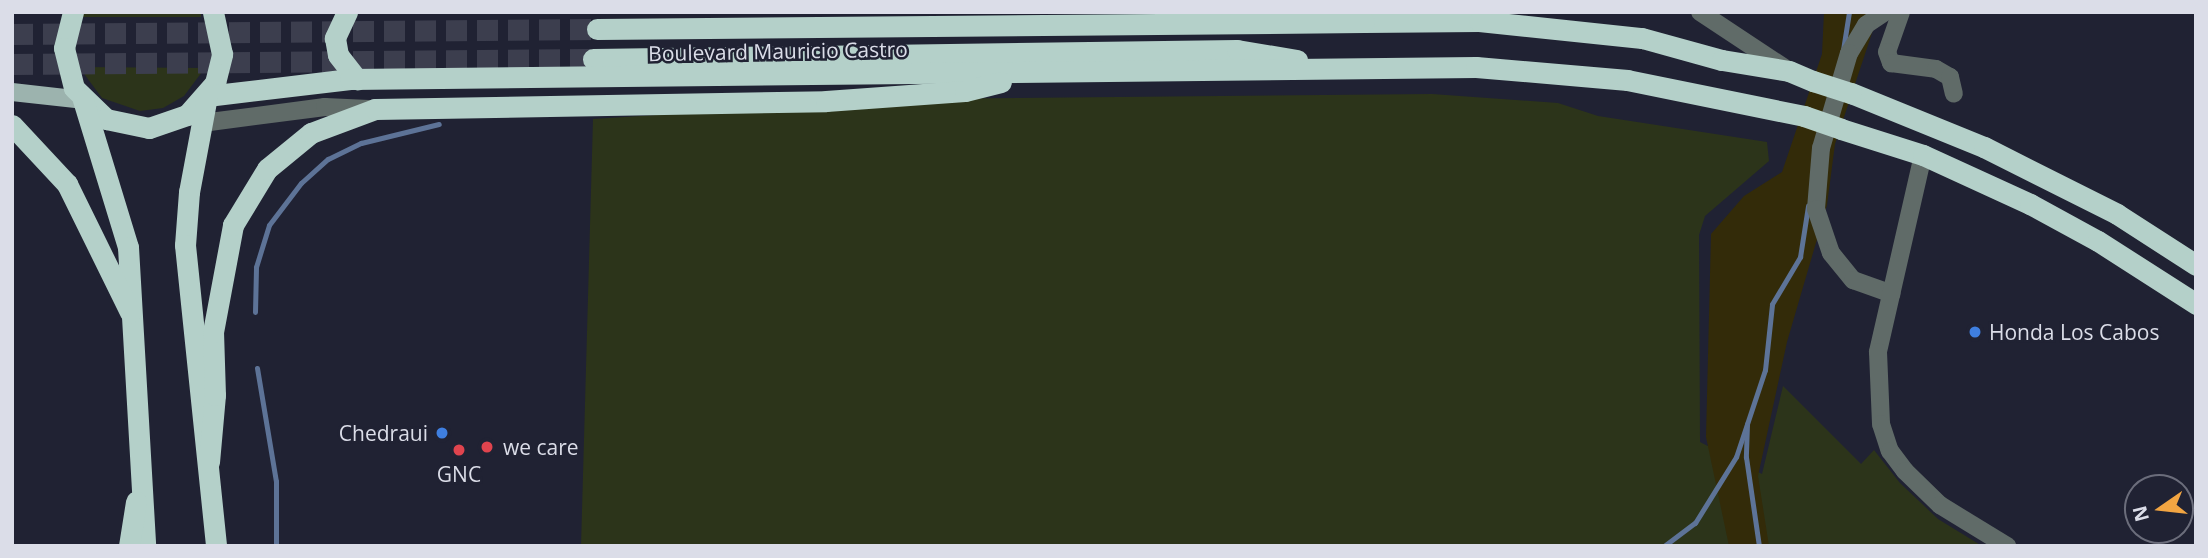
<!DOCTYPE html>
<html>
<head>
<meta charset="utf-8">
<style>
  body { margin:0 }
  #map { position:relative; width:2208px; height:558px; overflow:hidden; background:#202233; font-family:"Open Sans",sans-serif }
  div>[style] { position:absolute }
  [style*='--x'] { left:calc(var(--x)*1px); top:calc(var(--y)*1px); width:calc(var(--w)*1px); rotate:calc(var(--a)*1deg) }
  .green>* { inset:0; background:#2c341a; transform-origin:0 0 }
  .sand>* { inset:0; background:#332b09 }
  .stream>* { height:5px; margin:-2.5px; padding:0 2.5px; transform-origin:2.5px; border-radius:2.5px; background:#5d7397 }
  .highway-tunnel>* { height:21px; margin-top:-10.5px; transform-origin:0; background:repeating-linear-gradient(90deg,#3c3e4e 0 21px,transparent 0 31px) }
  .minor>* { height:18px; margin:-9px; padding:0 9px; transform-origin:9px; border-radius:9px; background:#606b68 }
  .major>* { height:18px; margin:-9px; padding:0 9px; transform-origin:9px; border-radius:9px; background:#9cb3ae }
  .highway>* { height:21px; margin:-10.5px; padding:0 10.5px; transform-origin:10.5px; border-radius:10.5px; background:#b4d0c9 }
  .highway-bridge>* { height:21px; margin:-10.5px; padding:0 10.5px; transform-origin:10.5px; border-radius:10.5px; background:#b4d0c9 }
  .dots>* { width:19px; height:19px; translate:-50% -50%; box-sizing:border-box; border:4px solid #202233; border-radius:50% }
  span { translate:-50% -50%; white-space:nowrap; text-align:center; line-height:1.15; -webkit-text-stroke:5px #202233; paint-order:stroke }
  .street-label { font-size:21px; color:#dbdde8 }
  .poi-label { font-size:21px; color:#dbdde8 }
  .left { translate:0 -50%; text-align:left }
  .right { translate:-100% -50%; text-align:right }
  .frame { position:absolute; inset:0; border:14px solid #dbdde8; pointer-events:none }
  .north { position:absolute; left:2124px; top:474px; width:70px; height:70px; box-sizing:border-box; background:#202233; border:2px solid #6b6d7b; border-radius:50%; rotate:256deg; font-size:19px; font-weight:700; line-height:28px; text-align:center; color:#dbdde8 }
  .north::after { content:''; display:block; margin:auto; width:24px; height:32px; background:#f2a542; clip-path:polygon(50% 0,100% 100%,50% 72%,0 100%) }
</style>
</head>
<body>
<div id="map">
  <div class="green">
    <i style="left:82px;top:12px;width:119px;height:5px"></i>
    <i style="clip-path:polygon(79px 67px,205px 68px,184px 96px,163px 108px,140px 111px,102px 98px)"></i>
    <i style="clip-path:polygon(1432px 94px,1558px 103px,1598px 116px,1767px 142px,1769px 161px,1705px 216px,1699px 235px,1700px 442px,1762px 474px,1783px 386px,1861px 464px,1874px 450px,1900px 483px,1938px 519px,1982px 546px,581px 546px,593px 119px,908px 99px)"></i>
  </div>
  <div class="sand">
    <i style="clip-path:polygon(1824px 12px,1879px 12px,1835px 144px,1827px 205px,1787px 342px,1758px 476px,1769px 546px,1729px 546px,1706px 437px,1711px 234px,1744px 196px,1782px 172px,1822px 54px)"></i>
  </div>
  <div class="stream">
    <i style="--x:1843;--y:50;--w:38;--a:-81"></i>
    <i style="--x:255;--y:312;--w:45;--a:-88.7"></i>
    <i style="--x:256;--y:267;--w:44;--a:-72.8"></i>
    <i style="--x:269;--y:225;--w:53;--a:-52.7"></i>
    <i style="--x:301;--y:183;--w:36;--a:-42"></i>
    <i style="--x:328;--y:159;--w:37;--a:-26"></i>
    <i style="--x:361;--y:143;--w:80;--a:-13.7"></i>
    <i style="--x:257;--y:368;--w:115;--a:80.5"></i>
    <i style="--x:276;--y:481;--w:65;--a:90"></i>
    <i style="--x:1747;--y:424;--w:33;--a:92"></i>
    <i style="--x:1746;--y:457;--w:90;--a:81.7"></i>
    <i style="--x:1664;--y:546;--w:39;--a:-37"></i>
    <i style="--x:1695;--y:523;--w:78;--a:-58.2"></i>
    <i style="--x:1736;--y:457;--w:92;--a:-71.6"></i>
    <i style="--x:1765;--y:370;--w:66;--a:-83.9"></i>
    <i style="--x:1772;--y:304;--w:55;--a:-59.2"></i>
    <i style="--x:1800;--y:257;--w:52;--a:-81.1"></i>
  </div>
  <div class="highway-tunnel">
    <i style="--x:12;--y:34;--w:585;--a:-0.49"></i>
    <i style="--x:12;--y:64;--w:581;--a:-0.49"></i>
  </div>
  <div class="minor">
    <i style="--x:1700;--y:12;--w:103;--a:33.5"></i>
    <i style="--x:1885;--y:12;--w:23;--a:146"></i>
    <i style="--x:1866;--y:25;--w:33;--a:121"></i>
    <i style="--x:1849;--y:53;--w:99;--a:106.4"></i>
    <i style="--x:1821;--y:148;--w:61;--a:94.7"></i>
    <i style="--x:1816;--y:209;--w:46;--a:71.2"></i>
    <i style="--x:1831;--y:253;--w:35;--a:51"></i>
    <i style="--x:1853;--y:280;--w:41;--a:19.7"></i>
    <i style="--x:1901;--y:12;--w:42;--a:109.3"></i>
    <i style="--x:1887;--y:52;--w:12;--a:70"></i>
    <i style="--x:1891;--y:63;--w:45;--a:7.6"></i>
    <i style="--x:1936;--y:69;--w:16;--a:30"></i>
    <i style="--x:1950;--y:77;--w:17;--a:77"></i>
    <i style="--x:202;--y:123;--w:124;--a:-7.4"></i>
    <i style="--x:325;--y:107;--w:44;--a:2.6"></i>
    <i style="--x:1923;--y:155;--w:202;--a:102.9"></i>
    <i style="--x:1878;--y:352;--w:72;--a:87.6"></i>
    <i style="--x:1881;--y:424;--w:28;--a:72"></i>
    <i style="--x:1890;--y:451;--w:25;--a:53"></i>
    <i style="--x:1905;--y:471;--w:49;--a:44.2"></i>
    <i style="--x:1940;--y:505;--w:79;--a:31.5"></i>
  </div>
  <div class="major">
    <i style="--x:12;--y:92;--w:71;--a:6.4"></i>
  </div>
  <div class="highway">
    <i style="--x:73;--y:12;--w:37;--a:104"></i>
    <i style="--x:64;--y:48;--w:41;--a:76"></i>
    <i style="--x:74;--y:88;--w:45;--a:44.1"></i>
    <i style="--x:106;--y:119;--w:44;--a:11.8"></i>
    <i style="--x:149;--y:128;--w:40;--a:-18.9"></i>
    <i style="--x:187;--y:115;--w:43;--a:-48.8"></i>
    <i style="--x:215;--y:83;--w:30;--a:-76"></i>
    <i style="--x:222;--y:54;--w:43;--a:-102.1"></i>
    <i style="--x:347;--y:12;--w:29;--a:115"></i>
    <i style="--x:335;--y:38;--w:17;--a:80"></i>
    <i style="--x:338;--y:55;--w:31;--a:52"></i>
    <i style="--x:1351;--y:17;--w:14;--a:21"></i>
    <i style="--x:1364;--y:22;--w:115;--a:-0.5"></i>
    <i style="--x:1479;--y:21;--w:164;--a:6"></i>
    <i style="--x:1642;--y:38;--w:83;--a:15.4"></i>
    <i style="--x:1722;--y:60;--w:68;--a:9.3"></i>
    <i style="--x:1789;--y:71;--w:26;--a:23"></i>
    <i style="--x:597;--y:29;--w:767;--a:-0.52"></i>
    <i style="--x:593;--y:59;--w:644;--a:-0.8"></i>
    <i style="--x:1237;--y:50;--w:61;--a:9.5"></i>
    <i style="--x:1851;--y:93;--w:144;--a:22.1"></i>
    <i style="--x:1984;--y:147;--w:149;--a:26.7"></i>
    <i style="--x:2117;--y:214;--w:94;--a:32.8"></i>
    <i style="--x:207;--y:96;--w:144;--a:-6.8"></i>
    <i style="--x:350;--y:79;--w:1126;--a:-0.61"></i>
    <i style="--x:1476;--y:67;--w:152;--a:4.9"></i>
    <i style="--x:1627;--y:80;--w:181;--a:11.5"></i>
    <i style="--x:207;--y:96;--w:98;--a:100.6"></i>
    <i style="--x:189;--y:192;--w:53;--a:94.3"></i>
    <i style="--x:185;--y:245;--w:303;--a:84.1"></i>
    <i style="--x:83;--y:100;--w:154;--a:73"></i>
    <i style="--x:128;--y:247;--w:299;--a:86.7"></i>
    <i style="--x:12;--y:125;--w:81;--a:47"></i>
    <i style="--x:67;--y:184;--w:143;--a:63.8"></i>
    <i style="--x:1841;--y:129;--w:86;--a:17.6"></i>
    <i style="--x:1923;--y:155;--w:118;--a:24.6"></i>
    <i style="--x:2030;--y:204;--w:77;--a:28.6"></i>
    <i style="--x:2098;--y:241;--w:117;--a:32.7"></i>
    <i style="--x:209;--y:462;--w:67;--a:-84.9"></i>
    <i style="--x:215;--y:395;--w:63;--a:-91.8"></i>
    <i style="--x:213;--y:332;--w:109;--a:-79.4"></i>
    <i style="--x:233;--y:225;--w:66;--a:-58.7"></i>
    <i style="--x:267;--y:169;--w:57;--a:-39.3"></i>
    <i style="--x:311;--y:133;--w:68;--a:-20.6"></i>
    <i style="--x:375;--y:109;--w:451;--a:-1"></i>
    <i style="--x:826;--y:101;--w:139;--a:-4.1"></i>
    <i style="--x:965;--y:91;--w:37;--a:-14"></i>
    <i style="--x:129;--y:546;--w:45;--a:-81"></i>
  </div>
  <div class="highway-bridge">
    <i style="--x:1813;--y:81;--w:40;--a:18"></i>
    <i style="--x:1804;--y:116;--w:39;--a:19"></i>
  </div>
  <div class="dots">
    <i style="left:1975px;top:332px;background:#3f7fe0"></i>
    <i style="left:442px;top:433px;background:#3f7fe0"></i>
    <i style="left:487px;top:447px;background:#e0444e"></i>
    <i style="left:459px;top:450px;background:#e0444e"></i>
  </div>
  <div class="street-label">
    <span style="left:778px;top:51px;rotate:-1deg">Boulevard Mauricio Castro</span>
  </div>
  <div class="poi-label">
    <span class="left" style="left:1989px;top:332px">Honda Los Cabos</span>
    <span class="right" style="left:428px;top:433px">Chedraui</span>
    <span class="left" style="left:503px;top:447px">we care</span>
    <span style="left:459px;top:474px">GNC</span>
  </div>
  <div class="frame"></div>
  <div class="north">N</div>
</div>
</body>
</html>
